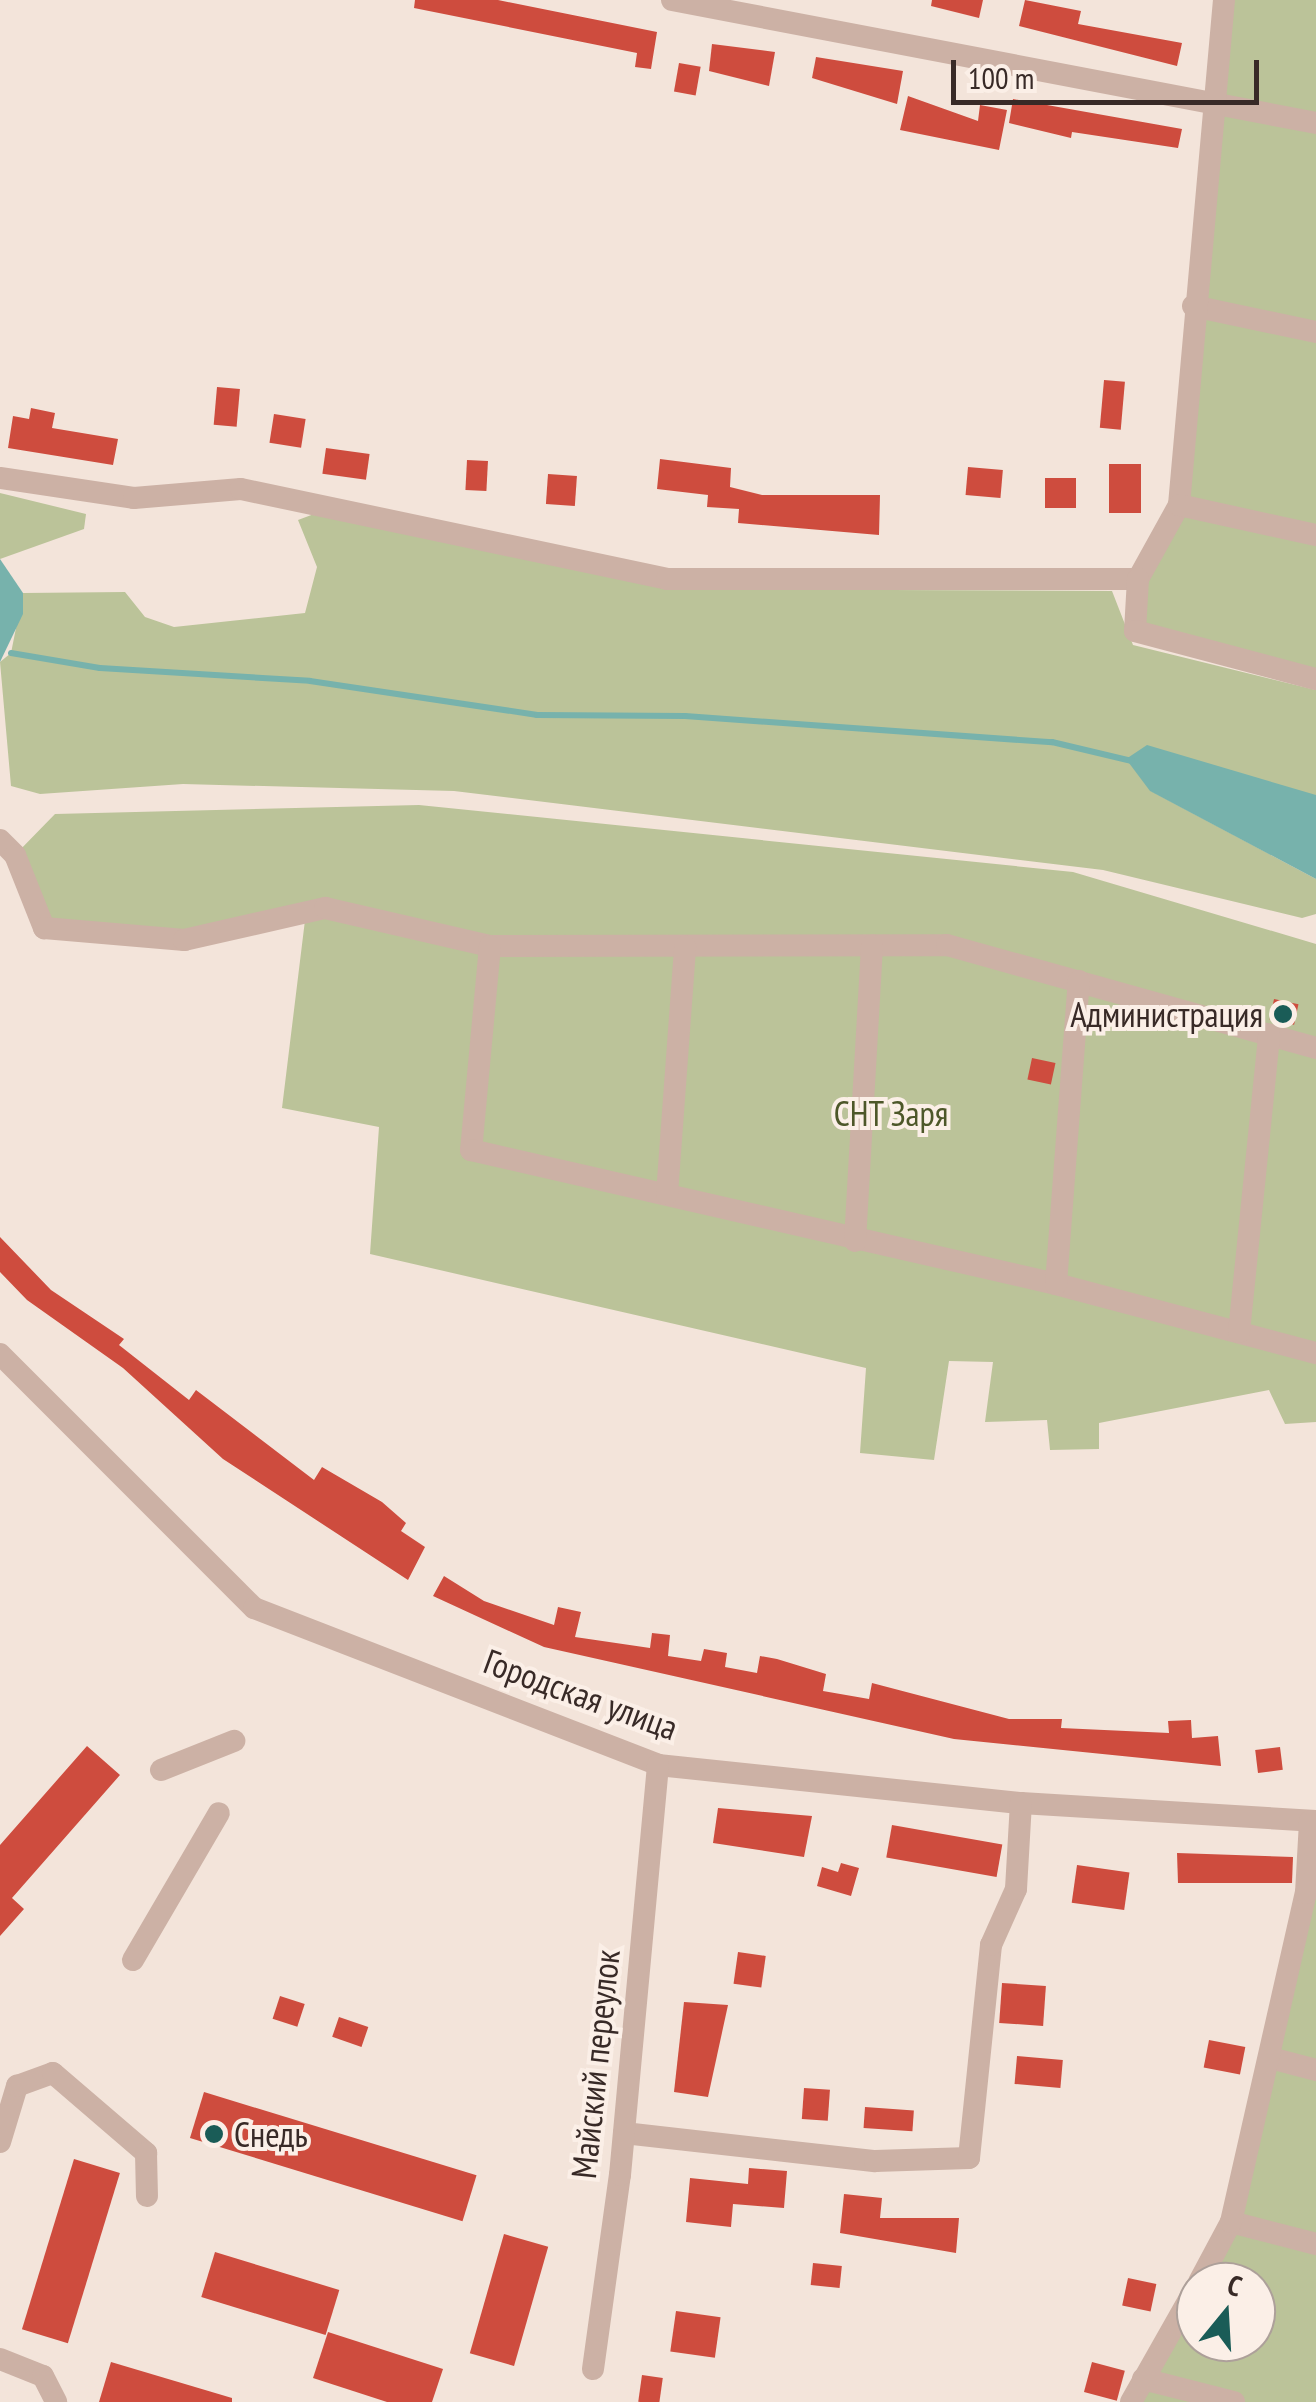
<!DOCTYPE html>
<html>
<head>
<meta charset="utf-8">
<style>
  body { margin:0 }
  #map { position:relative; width:1316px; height:2402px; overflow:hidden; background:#f3e4da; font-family:"PT Sans Narrow",sans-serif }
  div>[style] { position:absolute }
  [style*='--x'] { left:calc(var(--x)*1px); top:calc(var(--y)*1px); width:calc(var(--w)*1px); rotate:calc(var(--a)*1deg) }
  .green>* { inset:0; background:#bbc399 }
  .water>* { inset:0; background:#77b2ac }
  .stream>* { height:6px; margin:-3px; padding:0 3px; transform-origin:3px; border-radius:3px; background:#77b2ac }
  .building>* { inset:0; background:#ce4c3e; transform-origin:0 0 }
  .minor>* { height:22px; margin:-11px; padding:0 11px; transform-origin:11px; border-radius:11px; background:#ccb1a5 }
  .dots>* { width:28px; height:28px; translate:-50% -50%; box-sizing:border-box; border:5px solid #fbefe7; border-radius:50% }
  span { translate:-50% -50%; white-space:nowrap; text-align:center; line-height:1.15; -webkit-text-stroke:8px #fbefe7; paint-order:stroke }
  .poi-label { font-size:35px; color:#382a27 }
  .right { translate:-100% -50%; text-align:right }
  .left { translate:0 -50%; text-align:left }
  .park-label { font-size:35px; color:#4d5729 }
  .street-label { font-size:35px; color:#382a27 }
  .north { position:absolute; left:1176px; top:2262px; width:100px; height:100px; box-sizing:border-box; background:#fbefe7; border:2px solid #ada09a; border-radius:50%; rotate:18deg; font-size:28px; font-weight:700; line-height:40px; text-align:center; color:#382a27 }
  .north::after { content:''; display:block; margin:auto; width:35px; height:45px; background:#1a5c57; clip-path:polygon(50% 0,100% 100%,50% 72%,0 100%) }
  .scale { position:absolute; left:951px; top:60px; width:308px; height:45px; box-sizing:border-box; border:5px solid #382a27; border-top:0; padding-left:12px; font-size:30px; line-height:35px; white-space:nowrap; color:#382a27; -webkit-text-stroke:8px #fbefe7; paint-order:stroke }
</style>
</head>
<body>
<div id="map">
  <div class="green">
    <i style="clip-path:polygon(1224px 0,1316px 0,1316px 679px,1135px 632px,1138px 579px,1179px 505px)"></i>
    <i style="clip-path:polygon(0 493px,86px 514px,84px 529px,0 559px)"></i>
    <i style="clip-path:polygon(314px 514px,667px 589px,1112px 591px,1133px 645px,1316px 690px,1316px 795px,1151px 791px,1316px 879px,1316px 914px,1302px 918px,1103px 870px,454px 791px,183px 784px,40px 794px,11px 786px,0 662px,11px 653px,23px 593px,125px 592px,145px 617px,174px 627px,305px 613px,317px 567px,298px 520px)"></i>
    <i style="clip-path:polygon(419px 805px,1073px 872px,1316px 944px,1316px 1422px,1285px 1424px,1269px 1390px,1099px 1423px,1099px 1449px,1050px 1450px,1047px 1420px,985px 1422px,993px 1362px,949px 1361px,934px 1460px,860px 1453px,866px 1368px,370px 1254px,379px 1127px,282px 1108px,306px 912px,184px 940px,44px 928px,15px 855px,55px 814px)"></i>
    <i style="clip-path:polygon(1316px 1895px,1316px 2402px,1131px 2402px,1196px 2287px,1196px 2342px,1256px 2342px,1256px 2282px,1199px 2282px,1219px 2247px)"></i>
  </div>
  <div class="water">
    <i style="clip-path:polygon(0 559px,23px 593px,23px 614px,0 662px)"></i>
    <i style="clip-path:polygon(1147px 745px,1316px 795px,1316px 879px,1150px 791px,1126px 759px)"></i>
  </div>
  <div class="stream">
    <i style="--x:11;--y:653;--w:90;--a:9.6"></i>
    <i style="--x:100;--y:668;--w:210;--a:3.5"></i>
    <i style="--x:310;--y:681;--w:230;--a:8.5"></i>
    <i style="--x:537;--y:715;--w:148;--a:0.4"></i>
    <i style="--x:685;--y:716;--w:368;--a:4.1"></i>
    <i style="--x:1052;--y:742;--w:82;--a:13.4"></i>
  </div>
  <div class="building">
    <i style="clip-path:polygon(415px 0,498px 0,657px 32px,651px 69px,635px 67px,637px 53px,414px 8px)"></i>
    <i style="clip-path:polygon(932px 0,983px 0,979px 18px,931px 6px)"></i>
    <i style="clip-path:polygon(1025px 0,1081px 11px,1078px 24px,1182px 43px,1177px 66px,1019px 26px)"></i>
    <i style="clip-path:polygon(712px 44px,775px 52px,769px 86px,709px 71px)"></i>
    <i style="clip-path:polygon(816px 57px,903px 71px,897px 104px,812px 78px)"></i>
    <i style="left:679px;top:63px;width:22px;height:29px;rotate:10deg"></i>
    <i style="clip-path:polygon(908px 96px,978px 121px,980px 105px,1007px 110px,999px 150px,900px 130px)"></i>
    <i style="clip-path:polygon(1013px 99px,1182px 129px,1178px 148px,1072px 132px,1071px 138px,1009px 123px)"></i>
    <i style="left:1104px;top:380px;width:21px;height:48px;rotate:5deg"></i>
    <i style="left:217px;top:387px;width:23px;height:38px;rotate:5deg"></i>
    <i style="clip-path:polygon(31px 408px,55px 413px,52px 428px,118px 439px,113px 465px,8px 448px,13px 416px,29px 419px)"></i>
    <i style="left:274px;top:414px;width:32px;height:29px;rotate:9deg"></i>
    <i style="left:326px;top:448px;width:44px;height:26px;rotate:8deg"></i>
    <i style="clip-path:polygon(660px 459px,731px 468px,730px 487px,762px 495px,880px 495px,879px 535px,738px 523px,739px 509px,707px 507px,708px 495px,657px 489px)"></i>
    <i style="left:467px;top:460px;width:21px;height:30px;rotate:3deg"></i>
    <i style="left:1109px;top:464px;width:32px;height:49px"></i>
    <i style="left:968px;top:467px;width:35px;height:28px;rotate:5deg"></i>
    <i style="left:548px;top:474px;width:29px;height:30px;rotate:4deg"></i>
    <i style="left:1045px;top:478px;width:31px;height:30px"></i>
    <i style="left:1274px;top:999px;width:25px;height:21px;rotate:12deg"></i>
    <i style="left:1032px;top:1058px;width:24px;height:22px;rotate:12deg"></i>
    <i style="clip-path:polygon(0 1237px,51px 1290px,124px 1339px,119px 1345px,189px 1400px,196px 1390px,314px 1480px,322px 1467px,382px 1502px,406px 1523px,401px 1531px,425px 1547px,408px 1580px,223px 1459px,123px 1368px,27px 1300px,0 1272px)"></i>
    <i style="clip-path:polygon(444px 1576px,484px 1601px,554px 1625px,558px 1607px,581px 1612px,575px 1637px,650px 1648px,652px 1633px,670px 1635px,668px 1656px,701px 1661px,704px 1649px,727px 1653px,725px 1667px,757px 1673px,760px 1656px,777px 1659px,826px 1674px,823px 1691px,869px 1699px,872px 1683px,1009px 1719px,1062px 1719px,1061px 1728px,1169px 1733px,1168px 1721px,1191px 1720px,1192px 1738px,1218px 1736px,1221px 1766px,954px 1739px,544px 1647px,433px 1596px)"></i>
    <i style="clip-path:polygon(87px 1746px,120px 1775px,12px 1898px,24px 1909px,0 1936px,0 1845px)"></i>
    <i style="left:1280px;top:1747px;width:23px;height:25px;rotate:83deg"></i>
    <i style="clip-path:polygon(718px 1808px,812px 1816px,804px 1857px,713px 1843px)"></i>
    <i style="left:892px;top:1825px;width:112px;height:33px;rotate:10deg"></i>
    <i style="clip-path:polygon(1177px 1853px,1293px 1857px,1292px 1883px,1178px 1883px)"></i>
    <i style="clip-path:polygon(841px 1863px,859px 1868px,851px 1896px,817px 1886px,822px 1867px,838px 1872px)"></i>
    <i style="left:1077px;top:1865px;width:53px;height:38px;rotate:8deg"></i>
    <i style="left:738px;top:1952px;width:28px;height:32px;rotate:8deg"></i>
    <i style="left:1002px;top:1983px;width:44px;height:40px;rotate:4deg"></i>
    <i style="left:280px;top:1996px;width:26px;height:24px;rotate:18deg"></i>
    <i style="clip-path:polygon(684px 2002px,728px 2005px,708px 2097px,674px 2092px)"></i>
    <i style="left:339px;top:2017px;width:31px;height:21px;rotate:19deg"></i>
    <i style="left:1209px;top:2040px;width:37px;height:28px;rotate:11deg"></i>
    <i style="left:1017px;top:2056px;width:46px;height:28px;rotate:5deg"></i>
    <i style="left:804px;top:2088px;width:26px;height:31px;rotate:4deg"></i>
    <i style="left:204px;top:2092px;width:285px;height:48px;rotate:17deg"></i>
    <i style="left:865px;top:2107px;width:49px;height:21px;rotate:4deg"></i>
    <i style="left:74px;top:2159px;width:48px;height:178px;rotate:17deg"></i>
    <i style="clip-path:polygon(749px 2168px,787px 2171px,784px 2208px,733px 2204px,731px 2227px,686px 2222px,690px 2178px,748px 2184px)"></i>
    <i style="clip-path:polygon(844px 2194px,882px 2198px,880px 2218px,959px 2218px,956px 2253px,840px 2233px)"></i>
    <i style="left:504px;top:2234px;width:46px;height:124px;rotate:16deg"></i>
    <i style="left:215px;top:2252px;width:130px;height:47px;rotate:17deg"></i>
    <i style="left:813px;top:2263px;width:29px;height:22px;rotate:6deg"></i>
    <i style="left:1128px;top:2278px;width:29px;height:28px;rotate:12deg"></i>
    <i style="left:676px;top:2311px;width:45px;height:41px;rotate:8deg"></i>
    <i style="clip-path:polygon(328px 2332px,443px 2369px,432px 2402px,387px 2402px,313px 2378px)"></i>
    <i style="clip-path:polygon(111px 2362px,232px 2398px,232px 2402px,99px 2402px)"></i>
    <i style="left:1092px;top:2362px;width:34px;height:31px;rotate:15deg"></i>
    <i style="left:642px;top:2375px;width:21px;height:27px;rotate:8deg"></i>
  </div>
  <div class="minor">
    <i style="--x:672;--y:0;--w:656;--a:10.81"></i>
    <i style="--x:1193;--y:306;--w:126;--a:11.9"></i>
    <i style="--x:0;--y:478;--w:135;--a:8.5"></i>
    <i style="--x:134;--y:498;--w:107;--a:-4.8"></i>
    <i style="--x:241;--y:489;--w:435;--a:11.9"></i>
    <i style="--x:667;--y:579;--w:471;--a:0"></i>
    <i style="--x:1138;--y:579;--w:85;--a:-61"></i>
    <i style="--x:1179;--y:505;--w:507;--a:-84.91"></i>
    <i style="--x:1179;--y:505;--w:140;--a:12.4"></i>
    <i style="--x:1138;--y:579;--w:52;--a:93.3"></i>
    <i style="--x:1135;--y:631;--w:187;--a:14.9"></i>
    <i style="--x:0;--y:840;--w:21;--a:45"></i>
    <i style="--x:15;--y:855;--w:79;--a:68.3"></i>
    <i style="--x:44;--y:928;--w:141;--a:4.9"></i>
    <i style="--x:184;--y:940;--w:145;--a:-12.8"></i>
    <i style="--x:325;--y:908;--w:169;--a:13"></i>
    <i style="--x:490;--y:946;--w:457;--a:-0.1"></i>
    <i style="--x:947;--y:945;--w:383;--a:15.6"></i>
    <i style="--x:490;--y:946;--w:205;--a:95.3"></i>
    <i style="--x:471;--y:1150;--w:600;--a:12.9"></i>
    <i style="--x:1056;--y:1284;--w:269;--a:14.9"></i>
    <i style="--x:667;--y:1194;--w:248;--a:-85.8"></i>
    <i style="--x:855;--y:1241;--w:296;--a:-86.7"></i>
    <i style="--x:1056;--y:1284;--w:304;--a:-85.7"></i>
    <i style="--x:1239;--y:1332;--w:299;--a:-84.2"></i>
    <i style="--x:0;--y:1354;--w:359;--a:45"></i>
    <i style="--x:254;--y:1608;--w:433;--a:21.2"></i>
    <i style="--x:658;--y:1765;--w:365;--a:6"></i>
    <i style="--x:1021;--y:1803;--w:296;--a:3.5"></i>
    <i style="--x:161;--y:1770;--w:79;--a:-21.7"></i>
    <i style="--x:133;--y:1960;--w:170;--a:-59.7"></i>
    <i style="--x:1270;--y:2058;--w:48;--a:14.6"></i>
    <i style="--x:624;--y:2133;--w:253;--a:6.4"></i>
    <i style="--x:875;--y:2161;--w:94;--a:-1.8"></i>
    <i style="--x:969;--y:2158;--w:214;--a:-84.1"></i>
    <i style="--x:991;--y:1945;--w:61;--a:-65.9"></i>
    <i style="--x:1016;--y:1889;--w:86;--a:-86.7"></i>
    <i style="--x:0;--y:2142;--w:59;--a:-73.1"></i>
    <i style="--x:17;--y:2086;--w:38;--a:-20"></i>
    <i style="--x:53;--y:2073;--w:123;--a:40.7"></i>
    <i style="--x:146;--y:2153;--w:43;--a:88.7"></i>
    <i style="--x:1231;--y:2222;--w:88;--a:14.5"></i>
    <i style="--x:1199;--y:2282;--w:68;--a:-61.9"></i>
    <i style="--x:1231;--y:2222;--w:337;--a:-77.2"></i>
    <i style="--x:1306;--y:1893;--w:72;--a:-86.8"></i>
    <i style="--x:0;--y:2359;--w:46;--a:21.6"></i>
    <i style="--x:43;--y:2376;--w:29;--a:63"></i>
    <i style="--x:593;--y:2369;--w:196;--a:-82.1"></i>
    <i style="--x:620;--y:2175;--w:412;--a:-84.7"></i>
    <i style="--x:1143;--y:2379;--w:94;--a:14.2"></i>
    <i style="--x:1131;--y:2402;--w:132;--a:-60.5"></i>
  </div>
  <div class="dots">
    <i style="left:1283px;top:1014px;background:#1a5c57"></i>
    <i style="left:214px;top:2134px;background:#1a5c57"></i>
  </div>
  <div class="poi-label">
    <span class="right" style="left:1263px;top:1014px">Администрация</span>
    <span class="left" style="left:234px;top:2134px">Снедь</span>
  </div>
  <div class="park-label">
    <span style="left:891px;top:1113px">СНТ Заря</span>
  </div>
  <div class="street-label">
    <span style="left:581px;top:1694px;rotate:20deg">Городская улица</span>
    <span style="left:595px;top:2064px;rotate:-84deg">Майский переулок</span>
  </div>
  <div class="north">С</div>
  <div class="scale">100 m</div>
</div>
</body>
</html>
